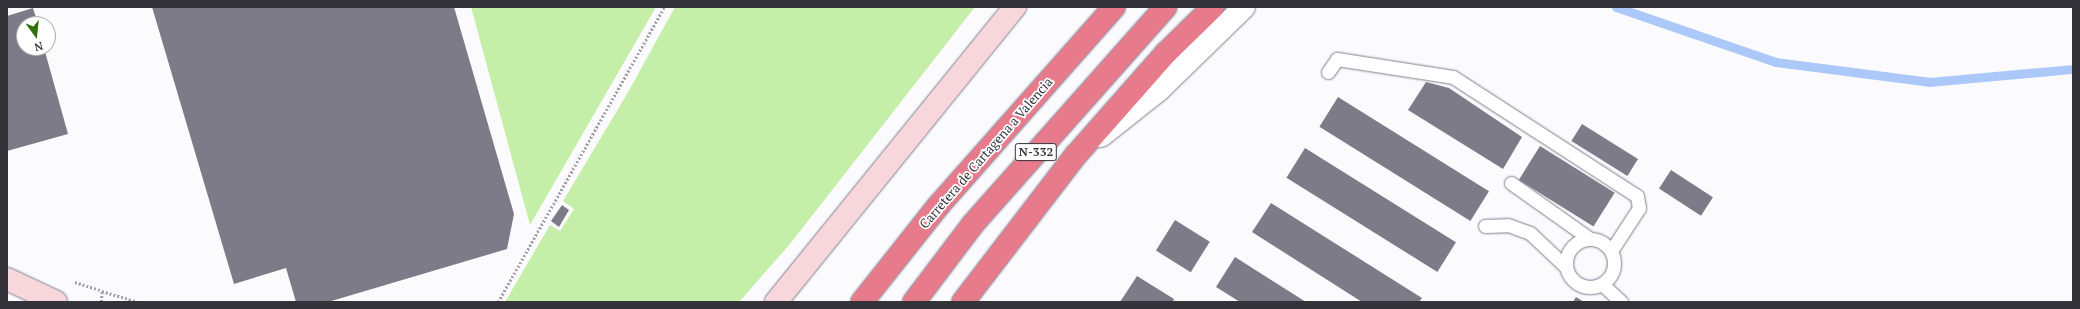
<!DOCTYPE html>
<html>
<head>
<meta charset="utf-8">
<style>
  body { margin:0 }
  #map { position:relative; width:2080px; height:309px; overflow:hidden; background:#fbfbfe; font-family:"PT Serif",serif }
  div>[style] { position:absolute }
  [style*='--x'] { left:calc(var(--x)*1px); top:calc(var(--y)*1px); width:calc(var(--w)*1px); rotate:calc(var(--a)*1deg) }
  .green>* { inset:0; background:#c5eea8 }
  .stream>* { height:9px; margin:-4.5px; padding:0 4.5px; transform-origin:4.5px; border-radius:4.5px; background:#acc8f9 }
  .building>* { inset:0; background:#7e7b89; transform-origin:0 0 }
  .path>* { height:2.5px; margin-top:-1.25px; transform-origin:0; background:repeating-linear-gradient(90deg,#a3a2a7 0 2px,transparent 0 4px) }
  .roads { filter:drop-shadow(0 0 1px #817e8c) drop-shadow(0 0 1px #817e8c) }
  .lane>* { height:13px; margin:-6.5px; padding:0 6.5px; transform-origin:6.5px; border-radius:6.5px; background:#fff }
  .lane>.ring { margin:-6.5px; padding:0; box-sizing:content-box; background:none; border:13px solid #fff; border-radius:50% }
  .street>* { height:22px; margin:-11px; padding:0 11px; transform-origin:11px; border-radius:11px; background:#fff }
  .secondary>* { height:22px; margin:-11px; padding:0 11px; transform-origin:11px; border-radius:11px; background:#f8d7dc }
  .highway>* { height:22px; margin:-11px; padding:0 11px; transform-origin:11px; border-radius:11px; background:#e77b8c }
  span { translate:-50% -50%; white-space:nowrap; text-align:center; line-height:1.15; -webkit-text-stroke:3.5px #fff; paint-order:stroke }
  .shield-label span { padding:1px 3px; background:#fff; border:1px solid; border-radius:3px; -webkit-text-stroke-width:0 }
  .shield-label { font-size:12px; color:#35333a; font-weight:700 }
  .street-label { font-size:13px; color:#35333a }
  .frame { position:absolute; inset:0; border:8px solid #35333a; pointer-events:none }
  .north { position:absolute; left:16px; top:16px; width:40px; height:40px; box-sizing:border-box; background:#fff; border:1px solid #aeadb0; border-radius:50%; rotate:165deg; font-size:11px; font-weight:700; line-height:16px; text-align:center; color:#35333a }
  .north::after { content:''; display:block; margin:auto; width:14px; height:18px; background:#2f7009; clip-path:polygon(50% 0,100% 100%,50% 72%,0 100%) }
</style>
</head>
<body>
<div id="map">
  <div class="green">
    <i style="clip-path:polygon(471px 7px,656px 7px,530px 225px)"></i>
    <i style="clip-path:polygon(675px 7px,975px 7px,790px 244px,739px 302px,505px 302px,550px 225px,560px 231px,574px 209px,563px 201px,627px 94px)"></i>
  </div>
  <div class="stream">
    <i style="--x:1616;--y:7;--w:169;--a:19"></i>
    <i style="--x:1776;--y:62;--w:154;--a:7.4"></i>
    <i style="--x:1929;--y:82;--w:145;--a:-5.2"></i>
  </div>
  <div class="building">
    <i style="clip-path:polygon(152px 7px,454px 7px,514px 214px,507px 249px,328px 302px,296px 302px,286px 268px,234px 284px)"></i>
    <i style="clip-path:polygon(33px 8px,38px 24px,24px 24px,24px 48px,44px 48px,68px 134px,7px 151px,7px 16px)"></i>
    <i style="clip-path:polygon(1426px 82px,1449px 88px,1522px 137px,1503px 169px,1408px 110px)"></i>
    <i style="left:1338px;top:97px;width:178px;height:35px;rotate:32deg"></i>
    <i style="left:1582px;top:124px;width:66px;height:20px;rotate:32deg"></i>
    <i style="left:1540px;top:146px;width:88px;height:40px;rotate:32deg"></i>
    <i style="left:1305px;top:148px;width:178px;height:35px;rotate:32deg"></i>
    <i style="left:1671px;top:170px;width:50px;height:22px;rotate:33deg"></i>
    <i style="clip-path:polygon(1271px 203px,1422px 298px,1419px 302px,1362px 302px,1252px 232px)"></i>
    <i style="clip-path:polygon(562px 205px,569px 210px,559px 227px,551px 221px)"></i>
    <i style="left:1175px;top:220px;width:41px;height:36px;rotate:32deg"></i>
    <i style="clip-path:polygon(1235px 257px,1306px 302px,1240px 302px,1216px 287px)"></i>
    <i style="clip-path:polygon(1137px 276px,1174px 299px,1173px 302px,1120px 302px)"></i>
    <i style="clip-path:polygon(1576px 297px,1584px 302px,1573px 302px)"></i>
  </div>
  <div class="path">
    <i style="--x:75;--y:282;--w:28;--a:18"></i>
    <i style="--x:101;--y:302;--w:11;--a:-85"></i>
    <i style="--x:102;--y:291;--w:37;--a:17"></i>
    <i style="--x:498;--y:302;--w:338;--a:-60.6"></i>
  </div>
  <div class="roads">
    <div class="lane">
      <i style="--x:1328;--y:72;--w:16;--a:-55"></i>
      <i style="--x:1337;--y:59;--w:117;--a:8.8"></i>
      <i style="--x:1453;--y:77;--w:219;--a:32.9"></i>
      <i style="--x:1637;--y:196;--w:12;--a:81"></i>
      <i style="--x:1639;--y:208;--w:51;--a:123.1"></i>
      <i style="--x:1511;--y:183;--w:97;--a:35.3"></i>
      <i style="--x:1485;--y:226;--w:23;--a:-2"></i>
      <i style="--x:1508;--y:225;--w:23;--a:20"></i>
      <i style="--x:1530;--y:233;--w:48;--a:43.3"></i>
      <i class="ring" style="left:1566px;top:239px;width:35px;height:35px"></i>
      <i style="--x:1602;--y:284;--w:26;--a:43"></i>
    </div>
    <div class="street">
      <i style="--x:1101;--y:136;--w:75;--a:-38.5"></i>
      <i style="--x:1160;--y:89;--w:117;--a:-44.3"></i>
    </div>
    <div class="secondary">
      <i style="--x:7;--y:279;--w:54;--a:25.1"></i>
      <i style="--x:776;--y:302;--w:380;--a:-51"></i>
    </div>
    <div class="highway">
      <i style="--x:862;--y:302;--w:124;--a:-51.6"></i>
      <i style="--x:939;--y:205;--w:264;--a:-48.5"></i>
      <i style="--x:914;--y:302;--w:98;--a:-52.9"></i>
      <i style="--x:973;--y:224;--w:290;--a:-48.4"></i>
      <i style="--x:963;--y:302;--w:185;--a:-52.5"></i>
      <i style="--x:1076;--y:155;--w:136;--a:-48.6"></i>
      <i style="--x:1166;--y:53;--w:66;--a:-44.4"></i>
    </div>
  </div>
  <div class="shield-label">
    <span style="left:1036px;top:152px">N-332</span>
  </div>
  <div class="street-label">
    <span style="left:986px;top:153px;rotate:-49deg">Carretera de Cartagena a Valencia</span>
  </div>
  <div class="frame"></div>
  <div class="north">N</div>
</div>
</body>
</html>
